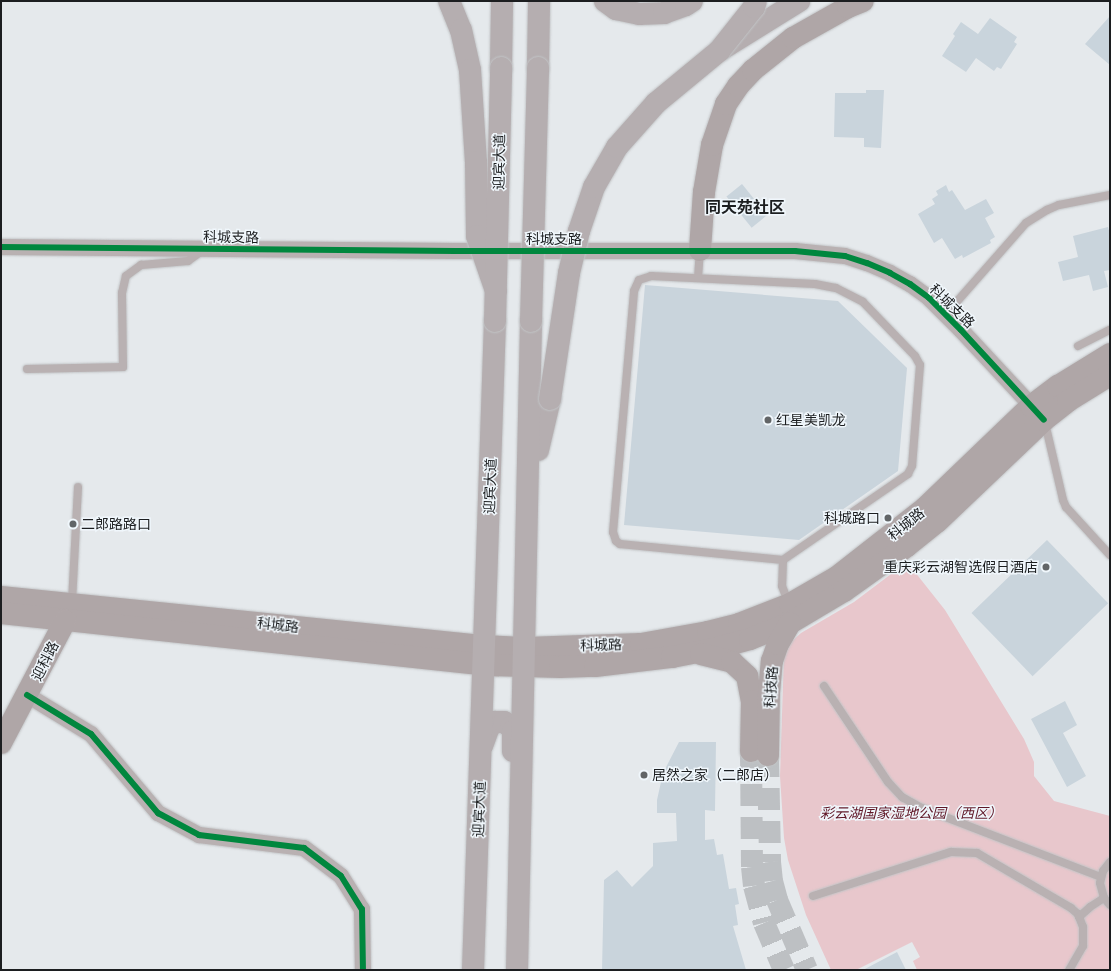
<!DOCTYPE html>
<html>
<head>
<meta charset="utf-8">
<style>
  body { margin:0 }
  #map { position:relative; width:1111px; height:971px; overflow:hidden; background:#e5e9ec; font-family:Merriweather,"Noto Sans SC",serif }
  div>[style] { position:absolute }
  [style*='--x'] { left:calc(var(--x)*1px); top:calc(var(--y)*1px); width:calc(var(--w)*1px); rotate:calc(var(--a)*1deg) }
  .green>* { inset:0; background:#e8c7cc }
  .building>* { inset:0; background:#c9d4dc; transform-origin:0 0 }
  .secondary-tunnel>* { height:22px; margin-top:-11px; transform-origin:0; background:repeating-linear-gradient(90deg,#bdc0c3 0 22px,transparent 0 33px) }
  .roads { filter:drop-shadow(0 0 1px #c2c4c6) drop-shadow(0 0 1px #c2c4c6) }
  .lane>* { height:8px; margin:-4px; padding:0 4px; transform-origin:4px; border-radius:4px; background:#b9b1b2 }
  .street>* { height:16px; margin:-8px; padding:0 8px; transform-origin:8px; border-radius:8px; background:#b9b1b2 }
  .secondary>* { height:22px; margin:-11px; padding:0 11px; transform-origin:11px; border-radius:11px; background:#afa6a7 }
  .highway>* { height:22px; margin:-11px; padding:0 11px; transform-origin:11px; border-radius:11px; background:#b5aeb0 }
  .bridges { filter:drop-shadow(0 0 1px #c2c4c6) drop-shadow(0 0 1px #c2c4c6) }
  .highway-bridge>* { height:22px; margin:-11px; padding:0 11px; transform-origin:11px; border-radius:11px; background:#b5aeb0 }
  .cycleway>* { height:6px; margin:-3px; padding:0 3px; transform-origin:3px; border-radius:3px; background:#00873e }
  .dots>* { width:11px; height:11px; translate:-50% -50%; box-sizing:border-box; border:2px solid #f0f7fc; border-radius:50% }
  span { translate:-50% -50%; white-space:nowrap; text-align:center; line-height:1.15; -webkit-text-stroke:3px #f0f7fc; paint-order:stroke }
  .street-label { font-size:14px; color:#1c1e20 }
  .poi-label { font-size:14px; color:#1c1e20 }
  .left { translate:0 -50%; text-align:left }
  .right { translate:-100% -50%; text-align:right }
  .park-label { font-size:14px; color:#601727; font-style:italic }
  .quarter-label { font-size:16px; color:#1c1e20; font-weight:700 }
  .frame { position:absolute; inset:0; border:2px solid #1c1e20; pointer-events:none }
</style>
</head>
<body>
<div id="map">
  <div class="green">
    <i style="clip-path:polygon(907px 562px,945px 610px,1024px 739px,1034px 762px,1034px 776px,1054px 801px,1110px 816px,1110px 970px,917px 970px,913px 961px,920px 957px,912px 942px,856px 970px,831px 970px,806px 915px,788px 860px,784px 838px,780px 776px,784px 654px,791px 642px,801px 633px,854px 602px)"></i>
  </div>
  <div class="building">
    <i style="clip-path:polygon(1110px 16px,1110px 65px,1085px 44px)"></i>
    <i style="clip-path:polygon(990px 18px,1017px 37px,1014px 42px,1017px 44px,1001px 69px,997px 67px,994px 71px,976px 58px,966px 72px,942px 56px,955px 36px,953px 34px,961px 22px,978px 34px)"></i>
    <i style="clip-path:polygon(866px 90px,884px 90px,881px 148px,864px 147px,864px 138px,834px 137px,835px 93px,866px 93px)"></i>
    <i style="left:742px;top:184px;width:40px;height:20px;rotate:51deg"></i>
    <i style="clip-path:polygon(946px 185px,949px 192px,952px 190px,965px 210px,986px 199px,994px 213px,985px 218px,995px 237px,990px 240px,991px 243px,963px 258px,962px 255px,955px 259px,942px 238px,934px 243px,918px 214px,935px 204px,932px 199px,938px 195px,936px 191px)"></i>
    <i style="clip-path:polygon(1108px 227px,1110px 234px,1110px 270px,1104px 271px,1108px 287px,1093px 291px,1089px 275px,1063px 281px,1058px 262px,1078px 257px,1073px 236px)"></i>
    <i style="clip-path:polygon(645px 285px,838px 301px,907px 368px,898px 471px,799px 540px,624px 525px)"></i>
    <i style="left:1047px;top:540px;width:88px;height:105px;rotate:46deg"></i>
    <i style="clip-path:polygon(1065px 701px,1077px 725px,1063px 733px,1086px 776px,1067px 787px,1031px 719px)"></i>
    <i style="clip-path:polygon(679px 742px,716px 742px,715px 811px,705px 810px,705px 840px,714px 839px,717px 855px,723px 854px,729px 889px,736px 888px,739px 904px,735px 905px,738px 925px,733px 926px,746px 970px,602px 970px,604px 880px,617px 870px,632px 887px,653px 866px,653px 843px,677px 841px,676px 813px,657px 813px,657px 800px,663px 773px)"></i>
    <i style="clip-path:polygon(897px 952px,906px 970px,863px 970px)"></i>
  </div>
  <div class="secondary-tunnel">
    <i style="--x:751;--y:751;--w:116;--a:89.5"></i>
    <i style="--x:752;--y:867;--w:19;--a:84"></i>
    <i style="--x:754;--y:886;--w:38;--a:75"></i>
    <i style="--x:764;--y:923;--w:51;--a:66.9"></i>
    <i style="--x:768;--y:755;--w:107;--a:88.9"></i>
    <i style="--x:770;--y:862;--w:19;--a:84"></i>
    <i style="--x:772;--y:881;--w:20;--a:75"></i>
    <i style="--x:777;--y:900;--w:76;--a:66.8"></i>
  </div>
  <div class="roads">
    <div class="lane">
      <i style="--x:651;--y:276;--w:164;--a:2.8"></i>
      <i style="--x:815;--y:284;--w:21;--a:11"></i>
      <i style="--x:836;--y:288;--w:30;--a:27"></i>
      <i style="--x:863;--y:302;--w:75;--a:46.1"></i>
      <i style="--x:915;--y:356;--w:10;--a:61"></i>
      <i style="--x:920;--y:365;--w:101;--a:94.5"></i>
      <i style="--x:912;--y:466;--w:9;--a:117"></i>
      <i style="--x:908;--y:474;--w:152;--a:145.5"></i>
      <i style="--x:783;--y:560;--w:164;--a:-174.4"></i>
      <i style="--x:620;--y:544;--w:5;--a:-143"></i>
      <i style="--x:616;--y:541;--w:9;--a:-108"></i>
      <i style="--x:613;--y:532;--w:242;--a:-85"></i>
      <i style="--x:634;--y:291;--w:12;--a:-66"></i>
      <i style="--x:639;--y:280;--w:13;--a:-18"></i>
      <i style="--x:698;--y:278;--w:27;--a:-86"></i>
      <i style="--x:946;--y:314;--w:121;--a:-48.7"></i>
      <i style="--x:1026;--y:223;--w:25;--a:-32"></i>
      <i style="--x:1047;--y:210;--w:13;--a:-23"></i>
      <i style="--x:1059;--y:205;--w:52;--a:-11.1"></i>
      <i style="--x:1078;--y:346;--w:36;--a:-27"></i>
      <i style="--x:27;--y:369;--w:96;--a:-1.2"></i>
      <i style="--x:123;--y:367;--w:74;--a:-90.8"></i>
      <i style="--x:122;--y:293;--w:17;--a:-77"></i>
      <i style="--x:126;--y:276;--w:19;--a:-36"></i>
      <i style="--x:141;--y:265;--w:47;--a:-4.9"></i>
      <i style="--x:188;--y:261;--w:17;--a:-36"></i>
      <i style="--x:1045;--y:423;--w:79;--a:76.8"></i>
      <i style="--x:1063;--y:500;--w:8;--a:67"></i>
      <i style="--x:1066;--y:507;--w:65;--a:47.5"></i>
      <i style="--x:783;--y:560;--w:26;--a:92"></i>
      <i style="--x:782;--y:586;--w:19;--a:69"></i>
      <i style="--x:72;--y:602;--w:115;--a:-87"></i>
      <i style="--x:824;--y:686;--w:115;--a:56.3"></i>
      <i style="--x:888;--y:782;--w:21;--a:47"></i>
      <i style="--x:902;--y:797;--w:23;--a:29"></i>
      <i style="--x:922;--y:808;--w:192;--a:21.1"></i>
      <i style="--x:1110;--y:862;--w:11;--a:128"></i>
      <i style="--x:1103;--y:871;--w:12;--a:104"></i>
      <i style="--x:1100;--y:883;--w:16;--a:75"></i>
      <i style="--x:1104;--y:898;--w:9;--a:49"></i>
      <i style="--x:813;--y:896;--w:145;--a:-17.7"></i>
      <i style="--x:951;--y:852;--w:26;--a:2"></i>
      <i style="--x:977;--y:853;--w:109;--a:30.3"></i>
      <i style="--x:1071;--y:908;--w:9;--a:41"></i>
      <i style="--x:1078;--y:914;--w:14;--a:69"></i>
      <i style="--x:1083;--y:927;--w:19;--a:90"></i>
      <i style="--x:1083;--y:946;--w:28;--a:120"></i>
      <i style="--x:1079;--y:917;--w:15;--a:-42"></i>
      <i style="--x:1090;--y:907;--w:17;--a:-33"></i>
    </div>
    <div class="street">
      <i style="--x:1;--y:247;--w:454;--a:0.5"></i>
      <i style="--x:455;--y:251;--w:340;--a:0"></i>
      <i style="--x:795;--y:251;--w:50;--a:5.7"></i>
      <i style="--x:845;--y:256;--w:23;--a:18"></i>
      <i style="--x:867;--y:263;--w:25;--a:23"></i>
      <i style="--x:890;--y:273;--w:23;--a:29"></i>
      <i style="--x:910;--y:284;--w:24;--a:36"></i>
      <i style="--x:929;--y:298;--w:45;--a:45"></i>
      <i style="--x:961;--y:330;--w:113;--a:47.1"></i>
      <i style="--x:27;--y:695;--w:75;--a:31.4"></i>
      <i style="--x:91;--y:734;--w:104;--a:49.7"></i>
      <i style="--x:158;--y:813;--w:47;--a:28.2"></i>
      <i style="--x:199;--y:835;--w:106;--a:7.1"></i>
      <i style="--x:304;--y:848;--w:46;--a:37.1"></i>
      <i style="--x:341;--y:876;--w:39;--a:58"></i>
      <i style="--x:362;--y:909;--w:61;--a:89.1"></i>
    </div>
    <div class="secondary">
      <i style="--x:700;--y:250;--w:58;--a:-86.1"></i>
      <i style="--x:704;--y:192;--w:48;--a:-80.3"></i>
      <i style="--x:712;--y:145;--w:43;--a:-71.1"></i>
      <i style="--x:726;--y:104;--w:22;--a:-56"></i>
      <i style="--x:738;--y:86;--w:22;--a:-47"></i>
      <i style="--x:753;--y:70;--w:51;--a:-38.7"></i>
      <i style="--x:793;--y:38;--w:63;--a:-29.4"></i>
      <i style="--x:848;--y:7;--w:16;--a:-22"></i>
      <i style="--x:1;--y:597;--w:486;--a:5.8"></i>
      <i style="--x:485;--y:646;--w:40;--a:2.9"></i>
      <i style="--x:525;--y:648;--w:116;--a:-2"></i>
      <i style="--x:641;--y:644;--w:68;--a:-10.2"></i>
      <i style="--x:708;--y:632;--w:32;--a:-14"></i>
      <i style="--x:739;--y:624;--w:55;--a:-21.4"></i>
      <i style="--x:790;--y:604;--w:54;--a:-29.9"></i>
      <i style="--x:837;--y:577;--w:112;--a:-38.1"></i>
      <i style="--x:925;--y:508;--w:147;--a:-43.9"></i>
      <i style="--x:1031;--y:406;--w:34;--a:-37"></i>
      <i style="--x:1058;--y:386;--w:61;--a:-31.6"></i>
      <i style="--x:1;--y:613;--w:486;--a:6.1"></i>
      <i style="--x:484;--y:665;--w:76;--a:1.5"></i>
      <i style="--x:560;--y:667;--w:35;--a:-2"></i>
      <i style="--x:595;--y:666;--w:78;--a:-6.7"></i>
      <i style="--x:672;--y:657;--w:42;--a:-11"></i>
      <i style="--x:713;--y:649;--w:38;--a:-15"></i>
      <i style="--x:750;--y:639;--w:43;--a:-21.8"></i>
      <i style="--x:790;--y:623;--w:63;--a:-30.7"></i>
      <i style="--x:844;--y:591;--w:77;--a:-35.5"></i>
      <i style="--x:907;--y:546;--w:38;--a:-39"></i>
      <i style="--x:937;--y:522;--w:148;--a:-43.6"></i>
      <i style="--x:1044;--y:420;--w:31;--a:-38"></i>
      <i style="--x:1068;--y:401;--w:49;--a:-31.8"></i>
      <i style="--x:701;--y:654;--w:32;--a:14"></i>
      <i style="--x:732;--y:662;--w:21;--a:43"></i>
      <i style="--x:747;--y:676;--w:25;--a:79"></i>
      <i style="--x:752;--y:701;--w:50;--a:91.1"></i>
      <i style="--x:1;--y:743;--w:138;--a:-62.3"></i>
      <i style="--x:768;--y:755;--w:62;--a:-89.1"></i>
      <i style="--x:769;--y:693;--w:32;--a:-85"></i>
      <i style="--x:772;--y:661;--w:18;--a:-71"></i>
      <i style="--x:778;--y:644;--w:24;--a:-60"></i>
    </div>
    <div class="highway">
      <i style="--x:605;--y:1;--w:14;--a:36"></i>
      <i style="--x:616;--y:9;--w:24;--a:12"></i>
      <i style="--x:639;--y:14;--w:25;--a:-2"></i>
      <i style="--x:664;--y:13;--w:23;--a:-20"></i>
      <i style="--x:686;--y:5;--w:7;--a:-34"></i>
      <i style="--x:722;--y:49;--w:91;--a:-31.9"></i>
      <i style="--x:501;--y:68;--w:67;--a:-89.1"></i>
      <i style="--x:538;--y:68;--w:67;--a:-89.1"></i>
      <i style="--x:538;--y:450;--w:52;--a:-76.8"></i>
      <i style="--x:482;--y:746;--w:20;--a:-70"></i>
      <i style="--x:489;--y:727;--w:8;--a:-40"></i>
      <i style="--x:495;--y:722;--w:9;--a:0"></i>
      <i style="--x:504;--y:722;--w:9;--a:36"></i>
      <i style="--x:511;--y:727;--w:4;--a:63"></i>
      <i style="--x:513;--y:731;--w:20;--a:90"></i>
      <i style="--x:473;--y:970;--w:649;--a:-88.06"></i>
      <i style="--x:517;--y:970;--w:649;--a:-88.76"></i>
    </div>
  </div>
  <div class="bridges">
    <div class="highway-bridge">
      <i style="--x:449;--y:1;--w:31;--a:68"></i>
      <i style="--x:461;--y:30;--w:41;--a:77.3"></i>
      <i style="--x:470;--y:70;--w:92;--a:86.3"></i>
      <i style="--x:476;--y:162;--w:74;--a:89.2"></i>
      <i style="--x:477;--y:236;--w:58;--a:70.9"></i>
      <i style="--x:495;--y:321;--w:253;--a:-88.6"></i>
      <i style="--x:531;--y:321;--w:253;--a:-88.4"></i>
      <i style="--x:550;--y:399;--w:127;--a:-81.4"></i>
      <i style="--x:569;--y:273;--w:43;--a:-76.6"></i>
      <i style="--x:579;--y:231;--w:46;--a:-71.2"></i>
      <i style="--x:594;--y:187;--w:46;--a:-60.1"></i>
      <i style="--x:617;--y:147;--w:59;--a:-48.4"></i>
      <i style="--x:656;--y:103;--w:82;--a:-39.5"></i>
      <i style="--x:719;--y:51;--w:56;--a:-51.5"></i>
      <i style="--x:754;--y:7;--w:6;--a:-72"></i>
    </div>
  </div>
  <div class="cycleway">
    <i style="--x:1;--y:247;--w:454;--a:0.5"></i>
    <i style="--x:455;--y:251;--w:340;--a:0"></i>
    <i style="--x:795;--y:251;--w:50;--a:5.7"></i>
    <i style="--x:845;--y:256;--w:23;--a:18"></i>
    <i style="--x:867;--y:263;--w:25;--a:23"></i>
    <i style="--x:890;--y:273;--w:23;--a:29"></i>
    <i style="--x:910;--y:284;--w:24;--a:36"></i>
    <i style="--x:929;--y:298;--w:45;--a:45"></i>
    <i style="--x:961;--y:330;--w:122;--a:47.3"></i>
    <i style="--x:27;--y:695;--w:75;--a:31.4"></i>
    <i style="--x:91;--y:734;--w:104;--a:49.7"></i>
    <i style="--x:158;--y:813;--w:47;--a:28.2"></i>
    <i style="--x:199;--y:835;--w:106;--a:7.1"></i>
    <i style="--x:304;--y:848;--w:46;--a:37.1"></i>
    <i style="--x:341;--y:876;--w:39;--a:58"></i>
    <i style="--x:362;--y:909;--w:61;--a:89.1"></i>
  </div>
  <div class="dots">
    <i style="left:768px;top:420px;background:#626567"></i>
    <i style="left:888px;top:518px;background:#626567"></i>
    <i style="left:73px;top:524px;background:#626567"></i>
    <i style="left:1046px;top:567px;background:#626567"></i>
    <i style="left:644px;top:775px;background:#626567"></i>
  </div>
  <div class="street-label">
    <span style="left:499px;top:162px;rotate:-89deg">迎宾大道</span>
    <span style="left:231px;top:237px;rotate:1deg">科城支路</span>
    <span style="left:554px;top:239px">科城支路</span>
    <span style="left:952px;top:306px;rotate:44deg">科城支路</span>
    <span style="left:490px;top:486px;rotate:-88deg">迎宾大道</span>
    <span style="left:906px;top:524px;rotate:-39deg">科城路</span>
    <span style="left:278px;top:625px;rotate:6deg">科城路</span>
    <span style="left:601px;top:645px;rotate:-2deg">科城路</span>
    <span style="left:45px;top:661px;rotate:-63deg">迎科路</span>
    <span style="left:771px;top:687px;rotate:-86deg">科技路</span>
    <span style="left:479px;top:809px;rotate:-88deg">迎宾大道</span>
  </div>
  <div class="poi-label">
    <span class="left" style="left:776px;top:420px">红星美凯龙</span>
    <span class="right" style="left:880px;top:518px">科城路口</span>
    <span class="left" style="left:81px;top:524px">二郎路路口</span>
    <span class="right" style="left:1038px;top:567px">重庆彩云湖智选假日酒店</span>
    <span class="left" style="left:652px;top:775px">居然之家（二郎店）</span>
  </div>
  <div class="park-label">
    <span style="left:911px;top:813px">彩云湖国家湿地公园（西区）</span>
  </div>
  <div class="quarter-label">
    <span style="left:745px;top:207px">同天苑社区</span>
  </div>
  <div class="frame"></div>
</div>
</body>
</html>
